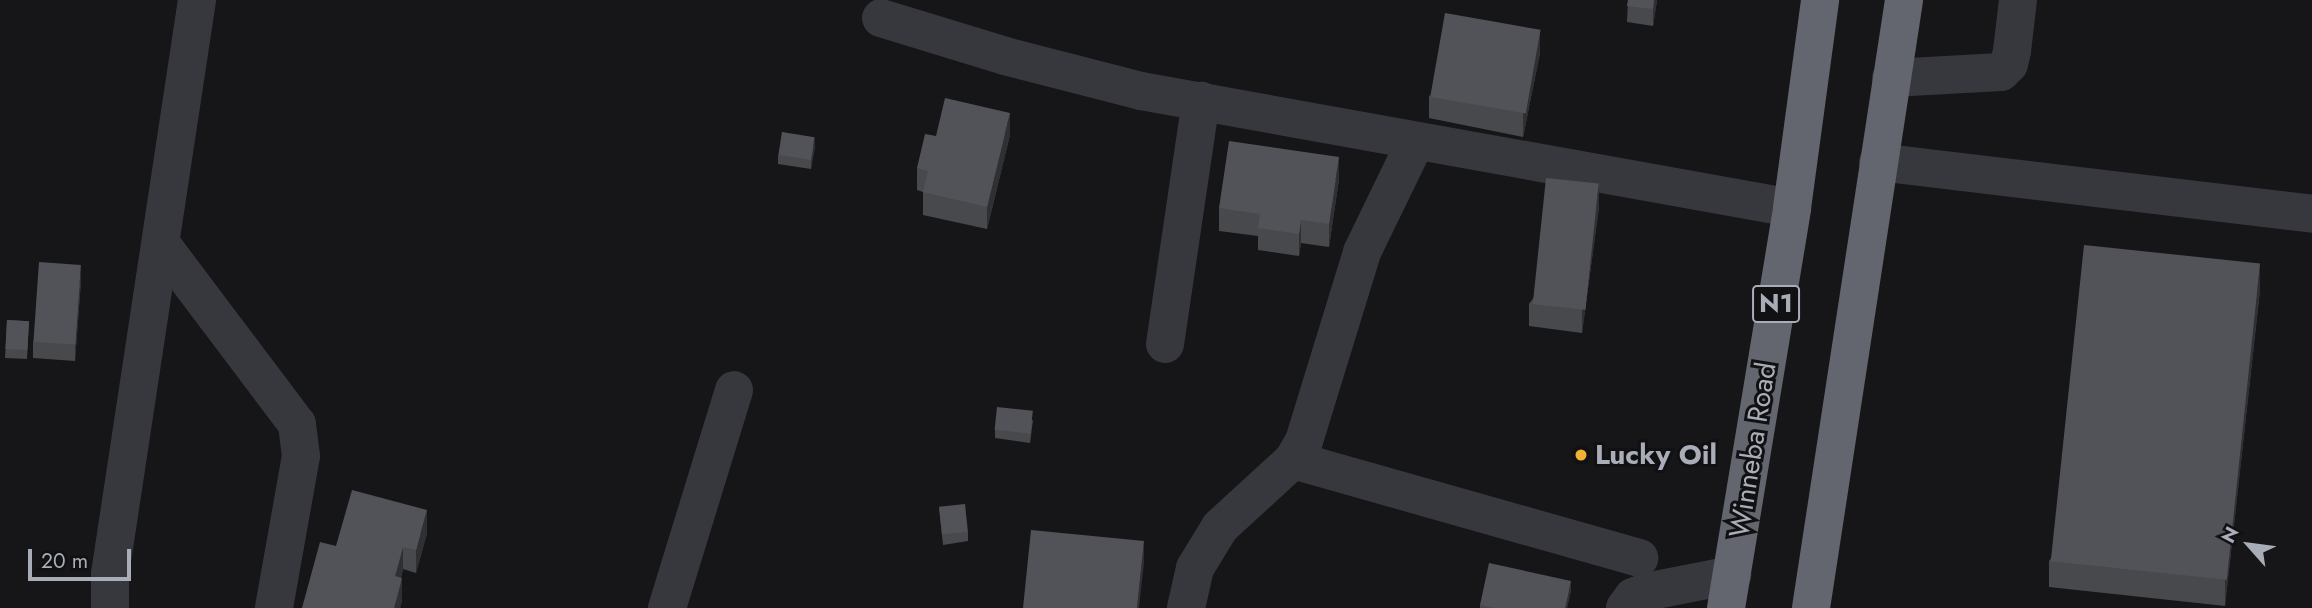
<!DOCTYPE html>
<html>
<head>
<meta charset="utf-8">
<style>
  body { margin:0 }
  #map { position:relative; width:2312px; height:608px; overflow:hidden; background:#161618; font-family:Jost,sans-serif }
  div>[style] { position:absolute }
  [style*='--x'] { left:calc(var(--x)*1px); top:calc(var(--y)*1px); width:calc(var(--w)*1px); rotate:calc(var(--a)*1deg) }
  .minor>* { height:38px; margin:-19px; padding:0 19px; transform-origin:19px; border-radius:19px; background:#37383d }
  .highway>* { height:38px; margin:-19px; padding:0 19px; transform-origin:19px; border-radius:19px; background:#63666e }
  .wall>* { inset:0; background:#47494d; transform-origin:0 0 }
  .shaded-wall>* { inset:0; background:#2f3033 }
  .building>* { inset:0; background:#525359; transform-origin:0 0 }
  .dots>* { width:19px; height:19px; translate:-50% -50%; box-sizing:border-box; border:4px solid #111113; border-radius:50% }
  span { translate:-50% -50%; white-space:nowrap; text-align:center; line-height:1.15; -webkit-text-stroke:6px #111113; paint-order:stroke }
  .shield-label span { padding:2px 5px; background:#111113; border:2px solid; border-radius:5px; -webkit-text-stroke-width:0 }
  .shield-label { font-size:26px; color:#a8adb8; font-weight:700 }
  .street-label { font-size:28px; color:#a8adb8 }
  .poi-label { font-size:28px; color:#a8adb8; font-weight:700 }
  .left { translate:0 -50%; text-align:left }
  .north { position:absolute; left:2214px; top:510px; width:70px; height:70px; -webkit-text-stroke:5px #111113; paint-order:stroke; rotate:298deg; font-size:19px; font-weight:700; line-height:28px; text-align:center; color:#a8adb8 }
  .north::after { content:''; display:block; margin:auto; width:24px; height:32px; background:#a8adb8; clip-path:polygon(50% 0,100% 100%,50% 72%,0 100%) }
  .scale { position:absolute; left:28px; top:549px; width:103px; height:32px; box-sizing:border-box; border:4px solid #a8adb8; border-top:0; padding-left:9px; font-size:21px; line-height:24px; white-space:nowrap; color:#a8adb8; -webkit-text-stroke:5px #111113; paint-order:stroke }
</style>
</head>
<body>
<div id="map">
  <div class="minor">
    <i style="--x:881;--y:18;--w:130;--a:17"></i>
    <i style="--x:1005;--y:56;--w:140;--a:14.4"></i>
    <i style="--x:1141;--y:91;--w:661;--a:10.19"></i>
    <i style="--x:1891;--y:78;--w:110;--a:-3.1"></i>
    <i style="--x:2001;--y:72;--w:11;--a:-45"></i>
    <i style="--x:2009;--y:64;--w:13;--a:-77"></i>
    <i style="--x:2012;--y:51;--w:51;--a:-83.3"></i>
    <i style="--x:1878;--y:162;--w:437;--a:6.8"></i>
    <i style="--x:162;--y:245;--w:224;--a:53"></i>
    <i style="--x:297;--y:424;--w:32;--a:83"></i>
    <i style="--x:301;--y:456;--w:154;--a:100.1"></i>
    <i style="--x:1165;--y:344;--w:246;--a:-81.6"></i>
    <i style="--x:1293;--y:460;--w:360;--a:15.8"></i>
    <i style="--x:110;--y:608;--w:34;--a:-90"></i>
    <i style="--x:110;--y:574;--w:581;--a:-81.38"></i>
    <i style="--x:667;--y:608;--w:228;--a:-72.9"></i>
    <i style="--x:1186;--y:608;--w:41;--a:-77.3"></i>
    <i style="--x:1195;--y:568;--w:48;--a:-58.6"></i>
    <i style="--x:1220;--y:527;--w:99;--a:-42.5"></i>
    <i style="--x:1293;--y:460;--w:22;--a:-60"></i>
    <i style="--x:1304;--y:441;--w:198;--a:-72.9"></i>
    <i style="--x:1362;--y:252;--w:121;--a:-64.1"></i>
    <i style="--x:1625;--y:608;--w:14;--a:-54"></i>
    <i style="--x:1633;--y:597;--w:14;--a:-21"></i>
    <i style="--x:1646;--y:592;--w:88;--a:-11.2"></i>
  </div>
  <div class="highway">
    <i style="--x:1726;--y:608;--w:405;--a:-80.6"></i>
    <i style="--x:1792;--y:208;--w:210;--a:-82.3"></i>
    <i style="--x:1811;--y:608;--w:615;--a:-81.3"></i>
  </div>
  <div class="wall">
    <i style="clip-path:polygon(1628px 0,1657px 0,1653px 26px,1627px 22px)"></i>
    <i style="clip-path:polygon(1540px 53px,1523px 137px,1429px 118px,1429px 96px)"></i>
    <i style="clip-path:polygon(1010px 135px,987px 229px,923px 215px,923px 192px,917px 190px,917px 168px,936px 136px)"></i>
    <i style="clip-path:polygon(815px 146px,811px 169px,778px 164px,778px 155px)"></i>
    <i style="clip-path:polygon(1339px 179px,1329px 247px,1301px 243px,1299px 256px,1258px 250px,1258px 236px,1219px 231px,1219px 208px)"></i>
    <i style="clip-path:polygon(1599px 207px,1582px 333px,1529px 326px,1529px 304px)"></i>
    <i style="clip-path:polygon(81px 281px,75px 361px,33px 358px,33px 342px)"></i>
    <i style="clip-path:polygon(2260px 290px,2225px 606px,2049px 587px,2049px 561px)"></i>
    <i style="left:7px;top:320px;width:22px;height:38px;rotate:3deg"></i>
    <i style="clip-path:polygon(1033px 420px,1030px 443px,995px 438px,995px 430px)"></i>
    <i style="clip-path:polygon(939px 508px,968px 532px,968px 541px,943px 545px)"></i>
    <i style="clip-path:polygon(427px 533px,416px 573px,403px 569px,401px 578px,402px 601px,400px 608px,302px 608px,336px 546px)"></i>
    <i style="clip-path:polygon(1571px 590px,1567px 608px,1480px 608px,1480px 605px)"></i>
  </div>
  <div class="shaded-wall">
    <i style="clip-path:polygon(1654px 0,1657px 0,1653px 26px,1653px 9px)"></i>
    <i style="clip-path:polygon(1540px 30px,1540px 53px,1523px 137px,1523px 114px)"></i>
    <i style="clip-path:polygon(1010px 113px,1010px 135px,987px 229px,987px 207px)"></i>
    <i style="clip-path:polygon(815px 137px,815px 146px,811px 169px,811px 160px)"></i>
    <i style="clip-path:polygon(1339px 157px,1339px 179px,1329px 247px,1329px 224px)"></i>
    <i style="clip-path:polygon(1599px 184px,1599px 207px,1582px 333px,1582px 311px)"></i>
    <i style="clip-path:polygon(1301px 220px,1301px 243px,1299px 256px,1299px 234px)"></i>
    <i style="clip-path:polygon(2260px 264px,2260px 290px,2225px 606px,2225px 580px)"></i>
    <i style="clip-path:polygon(81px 265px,81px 281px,75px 361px,75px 345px)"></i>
    <i style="clip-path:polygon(427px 510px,427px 533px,416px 573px,416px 550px)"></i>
    <i style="clip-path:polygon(1144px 541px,1144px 563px,1139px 608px,1137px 608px)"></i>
    <i style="clip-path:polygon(403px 547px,403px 569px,395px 599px,395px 576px)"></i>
    <i style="clip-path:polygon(402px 578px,402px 601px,400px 608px,394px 608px)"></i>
    <i style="clip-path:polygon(1571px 581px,1571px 590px,1567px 608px,1565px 608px)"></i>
  </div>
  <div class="building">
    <i style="clip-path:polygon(1628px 0,1654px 0,1653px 9px,1627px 6px)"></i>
    <i style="left:1445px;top:13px;width:97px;height:85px;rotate:10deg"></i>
    <i style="clip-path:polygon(945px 98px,1010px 113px,987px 207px,923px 192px,928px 171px,917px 168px,925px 134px,936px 136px)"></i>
    <i style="left:782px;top:132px;width:33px;height:23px;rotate:9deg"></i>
    <i style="clip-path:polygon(1229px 141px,1339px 157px,1329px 224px,1301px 220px,1299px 234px,1258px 228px,1260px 214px,1219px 208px)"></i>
    <i style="left:1546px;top:178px;width:53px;height:127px;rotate:6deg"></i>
    <i style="left:2084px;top:245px;width:177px;height:318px;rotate:6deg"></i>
    <i style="left:39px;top:262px;width:42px;height:80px;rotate:4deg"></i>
    <i style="left:7px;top:320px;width:22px;height:29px;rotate:3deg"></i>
    <i style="left:997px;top:407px;width:36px;height:23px;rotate:6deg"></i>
    <i style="clip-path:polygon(352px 490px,427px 510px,416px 550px,403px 547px,395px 576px,402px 578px,394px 608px,302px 608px,320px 542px,336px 546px)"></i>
    <i style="left:965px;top:504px;width:28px;height:26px;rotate:84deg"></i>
    <i style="clip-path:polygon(1031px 530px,1144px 541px,1137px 608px,1023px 608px)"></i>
    <i style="clip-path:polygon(1489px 563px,1571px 581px,1565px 608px,1495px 608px,1480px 605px)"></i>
  </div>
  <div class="dots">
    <i style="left:1581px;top:455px;background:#f2b134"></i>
  </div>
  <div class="shield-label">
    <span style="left:1776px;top:304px">N1</span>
  </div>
  <div class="street-label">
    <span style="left:1753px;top:450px;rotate:-81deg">Winneba Road</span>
  </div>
  <div class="poi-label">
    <span class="left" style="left:1595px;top:455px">Lucky Oil</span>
  </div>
  <div class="north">N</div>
  <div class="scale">20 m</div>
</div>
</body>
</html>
